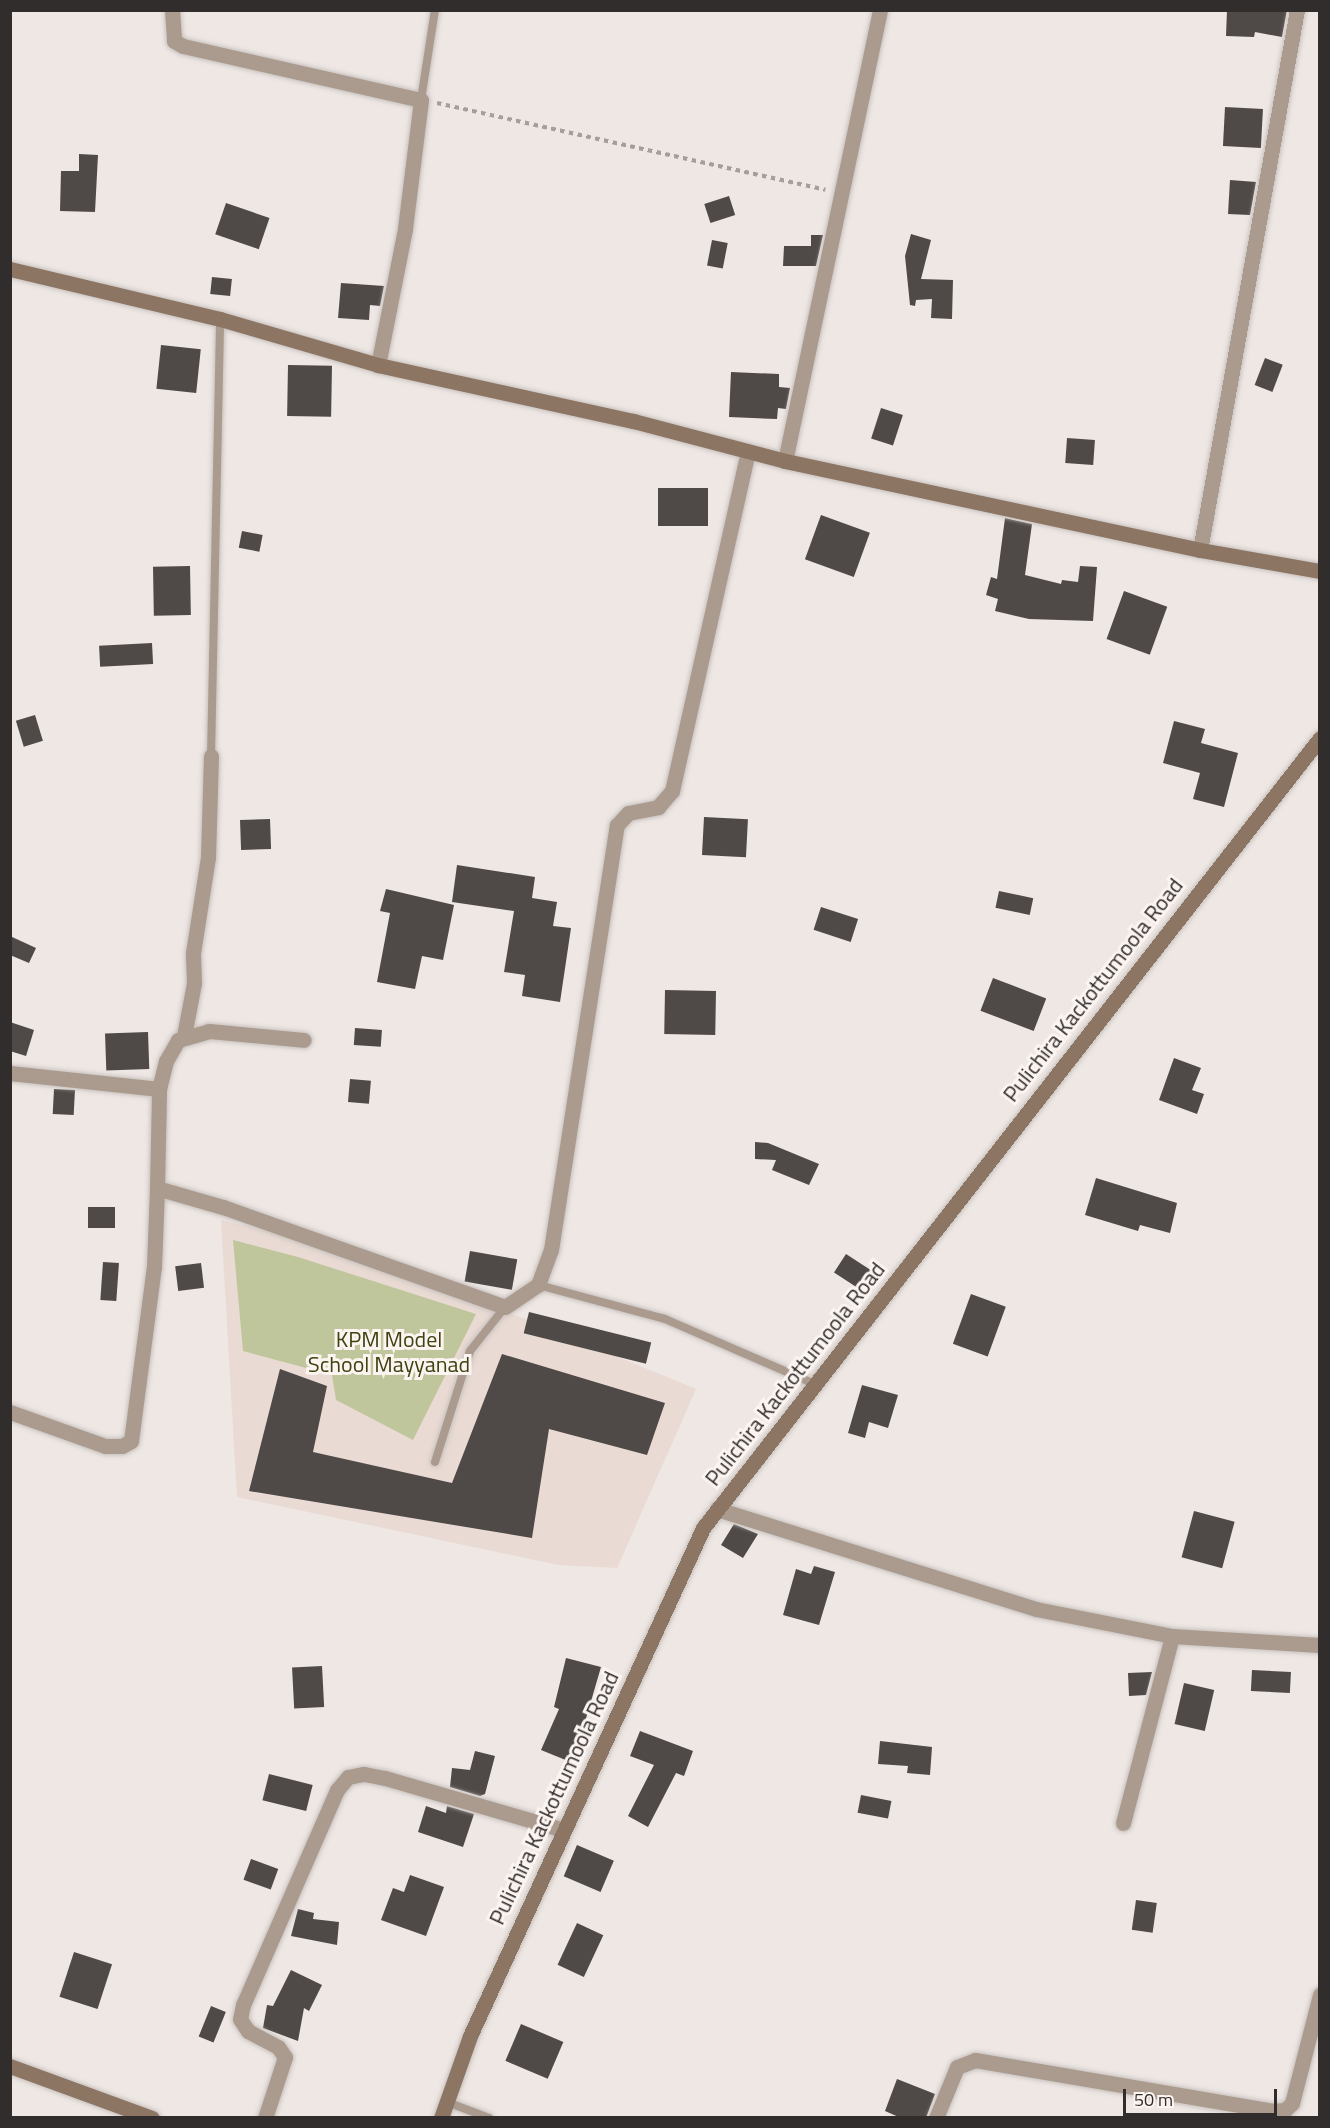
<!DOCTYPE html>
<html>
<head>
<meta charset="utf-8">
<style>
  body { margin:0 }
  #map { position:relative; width:1330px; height:2128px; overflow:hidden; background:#eee7e4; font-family:"Titillium Web",sans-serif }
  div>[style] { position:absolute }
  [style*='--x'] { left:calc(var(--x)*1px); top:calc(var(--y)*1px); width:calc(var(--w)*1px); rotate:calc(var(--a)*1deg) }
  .built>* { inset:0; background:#e9dad3 }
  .green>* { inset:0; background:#c0c69c }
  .building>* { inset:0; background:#4f4947; transform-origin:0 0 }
  .path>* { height:4px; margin-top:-2px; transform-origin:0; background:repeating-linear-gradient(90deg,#a49f9d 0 4.5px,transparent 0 9px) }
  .roads { filter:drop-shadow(0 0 2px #c8c2bf) drop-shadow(0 0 2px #c8c2bf) }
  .lane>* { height:8px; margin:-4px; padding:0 4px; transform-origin:4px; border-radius:4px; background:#aa9b8e }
  .street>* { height:15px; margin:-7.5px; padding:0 7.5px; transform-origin:7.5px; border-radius:7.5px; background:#aa9b8e }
  .secondary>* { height:15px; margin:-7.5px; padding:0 7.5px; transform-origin:7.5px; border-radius:7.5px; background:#8c7562 }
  span { translate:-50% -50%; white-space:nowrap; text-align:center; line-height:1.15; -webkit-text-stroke:6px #fcf4f1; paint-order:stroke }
  .street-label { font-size:22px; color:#302d2c }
  .park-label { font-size:22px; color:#3e420f }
  .frame { position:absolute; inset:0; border:12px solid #302d2c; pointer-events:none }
  .scale { position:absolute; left:1123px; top:2089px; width:154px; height:27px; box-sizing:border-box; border:3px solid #302d2c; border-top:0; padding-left:8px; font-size:18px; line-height:21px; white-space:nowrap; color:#302d2c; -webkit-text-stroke:4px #fcf4f1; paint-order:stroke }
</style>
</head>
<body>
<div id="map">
  <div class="built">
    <i style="clip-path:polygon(221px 1220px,270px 1232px,523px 1318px,696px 1389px,617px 1568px,559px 1565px,237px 1497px)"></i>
  </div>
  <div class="green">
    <i style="clip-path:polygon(233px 1240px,298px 1257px,476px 1314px,413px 1440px,336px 1400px,332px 1375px,243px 1351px)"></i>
  </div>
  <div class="building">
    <i style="clip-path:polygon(1227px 10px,1287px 10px,1282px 37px,1255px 32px,1254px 37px,1226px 36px)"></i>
    <i style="left:1225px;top:107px;width:38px;height:39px;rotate:3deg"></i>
    <i style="clip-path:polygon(79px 154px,98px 155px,95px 212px,60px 211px,61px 171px,79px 171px)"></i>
    <i style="clip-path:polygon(1230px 180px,1256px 182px,1250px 215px,1228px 214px)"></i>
    <i style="left:729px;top:196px;width:20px;height:26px;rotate:72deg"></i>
    <i style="left:226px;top:203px;width:46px;height:33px;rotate:19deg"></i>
    <i style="clip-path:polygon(911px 234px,931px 240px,921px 279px,953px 280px,952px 319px,931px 318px,932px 299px,916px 300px,915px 306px,910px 305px,905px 256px)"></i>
    <i style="clip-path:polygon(811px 235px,823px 235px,816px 266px,783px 266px,784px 246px,811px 246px)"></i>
    <i style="left:712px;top:240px;width:16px;height:26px;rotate:11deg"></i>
    <i style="left:212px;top:277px;width:20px;height:17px;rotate:6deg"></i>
    <i style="clip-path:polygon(341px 283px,384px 286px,380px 306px,370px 305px,369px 320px,338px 318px)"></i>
    <i style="left:161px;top:345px;width:40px;height:44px;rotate:6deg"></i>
    <i style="left:1265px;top:358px;width:19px;height:29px;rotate:21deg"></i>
    <i style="left:288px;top:365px;width:44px;height:51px;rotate:1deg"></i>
    <i style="clip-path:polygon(731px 372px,779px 374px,779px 387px,790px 388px,786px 409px,778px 408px,777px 419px,729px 417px)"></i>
    <i style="left:881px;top:408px;width:23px;height:32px;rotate:18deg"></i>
    <i style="left:1067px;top:438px;width:28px;height:25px;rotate:4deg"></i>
    <i style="left:658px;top:488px;width:50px;height:38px"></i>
    <i style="left:821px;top:515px;width:52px;height:47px;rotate:20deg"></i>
    <i style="clip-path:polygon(1005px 518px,1032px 524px,1025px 575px,1061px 584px,1062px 580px,1078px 582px,1080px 566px,1097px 567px,1093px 621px,1029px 619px,995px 611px,998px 599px,986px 595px,991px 577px,997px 579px)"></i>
    <i style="left:242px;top:531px;width:21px;height:17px;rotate:11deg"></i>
    <i style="left:190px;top:566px;width:49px;height:37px;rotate:89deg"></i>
    <i style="left:1124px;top:591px;width:46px;height:51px;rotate:20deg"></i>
    <i style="left:152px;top:643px;width:21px;height:53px;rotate:87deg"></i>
    <i style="left:35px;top:715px;width:27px;height:20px;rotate:73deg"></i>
    <i style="clip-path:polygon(1174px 721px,1205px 729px,1201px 743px,1238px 753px,1224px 807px,1193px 799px,1200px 773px,1163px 763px)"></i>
    <i style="left:704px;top:817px;width:44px;height:38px;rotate:3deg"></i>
    <i style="left:270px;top:819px;width:30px;height:30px;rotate:88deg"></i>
    <i style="clip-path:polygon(457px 865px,535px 877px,532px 898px,557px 902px,553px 926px,571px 928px,560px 1002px,522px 996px,525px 975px,504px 972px,514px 911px,452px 902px)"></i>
    <i style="clip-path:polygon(386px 889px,454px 905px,443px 960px,422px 956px,415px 989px,377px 982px,390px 913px,380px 911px)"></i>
    <i style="left:999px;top:891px;width:35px;height:17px;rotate:12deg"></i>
    <i style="left:821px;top:907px;width:39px;height:24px;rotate:18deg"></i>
    <i style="clip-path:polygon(10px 936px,36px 948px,29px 963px,10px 955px)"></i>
    <i style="left:993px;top:978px;width:57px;height:35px;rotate:21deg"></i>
    <i style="left:665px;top:990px;width:51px;height:44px;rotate:1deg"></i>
    <i style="clip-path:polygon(10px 1022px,34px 1030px,26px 1056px,10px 1051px)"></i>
    <i style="left:355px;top:1028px;width:27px;height:17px;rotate:4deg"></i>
    <i style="left:148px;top:1032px;width:37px;height:43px;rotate:88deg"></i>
    <i style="clip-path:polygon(1174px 1058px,1201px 1068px,1192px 1090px,1204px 1094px,1197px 1114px,1159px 1100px)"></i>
    <i style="left:350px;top:1079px;width:21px;height:23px;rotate:5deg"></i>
    <i style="left:54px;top:1089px;width:21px;height:25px;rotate:3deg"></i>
    <i style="clip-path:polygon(755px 1142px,768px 1143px,819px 1164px,809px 1185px,772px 1170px,776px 1160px,755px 1159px)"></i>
    <i style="clip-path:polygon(1096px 1178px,1177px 1203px,1170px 1233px,1140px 1225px,1138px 1231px,1085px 1215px)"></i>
    <i style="left:88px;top:1207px;width:27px;height:21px"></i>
    <i style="left:470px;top:1251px;width:48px;height:31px;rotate:10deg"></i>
    <i style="left:846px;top:1254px;width:33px;height:22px;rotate:33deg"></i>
    <i style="left:103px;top:1262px;width:16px;height:38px;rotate:4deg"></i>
    <i style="left:201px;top:1263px;width:25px;height:26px;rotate:83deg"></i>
    <i style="left:971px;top:1294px;width:37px;height:53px;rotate:20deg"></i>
    <i style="left:529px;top:1312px;width:126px;height:22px;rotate:14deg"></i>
    <i style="clip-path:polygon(502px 1354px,665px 1403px,647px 1455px,549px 1429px,532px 1538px,249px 1491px,280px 1369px,327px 1386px,313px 1452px,452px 1483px)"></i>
    <i style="clip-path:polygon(862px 1385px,898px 1395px,888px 1428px,869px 1422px,865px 1438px,848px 1433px)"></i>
    <i style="left:1194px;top:1511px;width:42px;height:48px;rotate:15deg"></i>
    <i style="clip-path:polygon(734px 1524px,758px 1534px,743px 1558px,721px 1545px)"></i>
    <i style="clip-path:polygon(814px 1566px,835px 1572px,819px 1625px,783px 1615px,796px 1569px,811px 1574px)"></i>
    <i style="clip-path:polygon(566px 1658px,601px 1667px,573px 1763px,541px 1750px,559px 1709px,554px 1707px)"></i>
    <i style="left:322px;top:1666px;width:41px;height:30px;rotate:87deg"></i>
    <i style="left:1252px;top:1670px;width:39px;height:21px;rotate:3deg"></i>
    <i style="clip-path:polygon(1152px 1672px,1146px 1695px,1129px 1696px,1128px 1673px)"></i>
    <i style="left:1184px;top:1683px;width:31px;height:42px;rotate:13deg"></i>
    <i style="clip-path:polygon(640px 1731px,693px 1751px,684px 1776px,676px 1773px,648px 1827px,628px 1816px,654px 1765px,630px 1756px)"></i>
    <i style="clip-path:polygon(880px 1741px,932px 1747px,930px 1775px,907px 1773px,908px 1766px,878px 1764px)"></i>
    <i style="clip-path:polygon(475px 1751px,495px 1756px,485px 1794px,480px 1796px,450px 1787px,452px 1768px,470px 1770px)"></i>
    <i style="left:269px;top:1774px;width:45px;height:27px;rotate:14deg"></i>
    <i style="left:861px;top:1795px;width:31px;height:18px;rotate:11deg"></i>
    <i style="clip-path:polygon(426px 1806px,446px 1813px,447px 1806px,474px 1814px,463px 1847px,418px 1832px)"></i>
    <i style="left:577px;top:1845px;width:40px;height:34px;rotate:23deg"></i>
    <i style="left:251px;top:1859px;width:29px;height:22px;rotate:20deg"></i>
    <i style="clip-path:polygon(410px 1875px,444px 1887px,426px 1936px,381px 1920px,393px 1888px,404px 1892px)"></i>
    <i style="left:1136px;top:1900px;width:21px;height:30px;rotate:8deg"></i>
    <i style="clip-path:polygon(298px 1909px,314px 1913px,313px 1919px,339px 1922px,337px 1945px,291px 1936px)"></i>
    <i style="left:577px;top:1923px;width:29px;height:46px;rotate:25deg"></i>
    <i style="left:74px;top:1952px;width:40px;height:47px;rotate:18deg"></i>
    <i style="clip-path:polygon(291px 1970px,322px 1985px,309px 2011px,304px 2008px,298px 2041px,263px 2028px,267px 2005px,273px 2006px)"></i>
    <i style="left:211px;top:2006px;width:16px;height:33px;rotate:22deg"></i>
    <i style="left:521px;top:2024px;width:46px;height:40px;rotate:23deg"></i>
    <i style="clip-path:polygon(897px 2079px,935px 2094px,926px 2118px,901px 2118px,885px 2111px)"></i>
  </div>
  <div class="path">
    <i style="--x:437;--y:103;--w:398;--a:12.6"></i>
  </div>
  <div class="roads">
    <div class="lane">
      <i style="--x:421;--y:100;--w:91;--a:-81.2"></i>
      <i style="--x:211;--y:756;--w:437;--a:-88.8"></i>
      <i style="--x:538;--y:1285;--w:131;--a:15"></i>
      <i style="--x:665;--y:1319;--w:166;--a:23.5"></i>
      <i style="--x:435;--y:1462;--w:116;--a:-72.5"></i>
      <i style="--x:470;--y:1351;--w:56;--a:-51.5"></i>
      <i style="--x:447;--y:2102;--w:45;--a:20.9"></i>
    </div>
    <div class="street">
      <i style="--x:172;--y:10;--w:31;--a:86"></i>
      <i style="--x:174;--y:41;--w:10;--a:29"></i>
      <i style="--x:183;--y:46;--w:244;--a:12.8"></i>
      <i style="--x:421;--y:100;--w:130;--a:97.1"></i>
      <i style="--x:405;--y:229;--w:139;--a:101.2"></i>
      <i style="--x:785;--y:461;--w:461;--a:-78.1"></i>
      <i style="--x:1200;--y:550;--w:549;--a:-79.82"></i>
      <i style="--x:184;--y:1036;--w:54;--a:-79.3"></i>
      <i style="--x:194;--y:983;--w:30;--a:-92"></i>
      <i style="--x:193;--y:953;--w:97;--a:-81.1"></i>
      <i style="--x:208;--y:857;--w:101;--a:-88.3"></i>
      <i style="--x:10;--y:1073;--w:150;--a:6.1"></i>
      <i style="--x:157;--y:1188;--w:99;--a:-88.8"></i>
      <i style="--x:159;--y:1089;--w:29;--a:-76"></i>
      <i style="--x:166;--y:1061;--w:24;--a:-60"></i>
      <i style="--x:178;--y:1040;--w:32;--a:-16"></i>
      <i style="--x:209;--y:1031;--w:95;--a:5.4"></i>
      <i style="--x:10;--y:1412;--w:101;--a:19.7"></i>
      <i style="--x:105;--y:1446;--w:17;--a:0"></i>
      <i style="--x:122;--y:1446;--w:10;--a:-29"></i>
      <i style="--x:131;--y:1441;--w:176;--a:-82.5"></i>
      <i style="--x:154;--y:1267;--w:79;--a:-87.8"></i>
      <i style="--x:157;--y:1188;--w:69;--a:16.1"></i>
      <i style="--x:223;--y:1207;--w:299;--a:19.5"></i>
      <i style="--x:505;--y:1307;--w:40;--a:-34"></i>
      <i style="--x:538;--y:1285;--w:37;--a:-70"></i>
      <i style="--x:551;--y:1250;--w:430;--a:-81.2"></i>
      <i style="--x:617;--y:825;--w:16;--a:-47"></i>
      <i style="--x:628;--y:813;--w:31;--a:-11"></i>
      <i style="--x:658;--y:807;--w:21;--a:-49"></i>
      <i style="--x:672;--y:791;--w:348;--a:-77.4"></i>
      <i style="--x:717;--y:1509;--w:334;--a:17.4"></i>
      <i style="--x:1036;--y:1609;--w:139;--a:11.2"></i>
      <i style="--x:1172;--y:1636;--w:148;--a:3.5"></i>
      <i style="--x:1123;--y:1823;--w:193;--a:-75.3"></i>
      <i style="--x:265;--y:2118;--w:64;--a:-71.8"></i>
      <i style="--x:285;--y:2057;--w:12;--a:-125"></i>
      <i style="--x:278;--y:2047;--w:34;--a:-152"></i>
      <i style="--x:248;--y:2031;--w:14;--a:-124"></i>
      <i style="--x:240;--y:2019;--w:14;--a:-78"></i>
      <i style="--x:243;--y:2005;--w:235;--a:-66.4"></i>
      <i style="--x:337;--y:1790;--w:17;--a:-50"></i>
      <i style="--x:348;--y:1777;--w:16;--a:-11"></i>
      <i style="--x:364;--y:1774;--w:21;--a:11"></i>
      <i style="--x:385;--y:1778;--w:186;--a:16.2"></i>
      <i style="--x:936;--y:2118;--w:55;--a:-67.6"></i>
      <i style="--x:957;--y:2067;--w:19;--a:-21"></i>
      <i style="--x:975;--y:2060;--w:301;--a:9.7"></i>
      <i style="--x:1272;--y:2111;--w:13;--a:-4"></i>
      <i style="--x:1285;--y:2110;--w:10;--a:-45"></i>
      <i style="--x:1292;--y:2103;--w:112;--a:-75.5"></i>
    </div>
    <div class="secondary">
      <i style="--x:10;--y:269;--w:216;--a:13.4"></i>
      <i style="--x:220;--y:319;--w:165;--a:16.2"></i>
      <i style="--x:378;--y:365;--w:261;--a:12.4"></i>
      <i style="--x:633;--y:421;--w:157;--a:14.7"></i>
      <i style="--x:785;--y:461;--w:424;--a:12.1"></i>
      <i style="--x:1200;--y:550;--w:122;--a:9.9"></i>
      <i style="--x:10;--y:2066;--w:151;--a:20.1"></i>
      <i style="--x:441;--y:2118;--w:87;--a:-70.5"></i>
      <i style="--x:470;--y:2036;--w:559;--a:-65.36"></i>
      <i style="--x:703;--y:1528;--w:1002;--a:-52.01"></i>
    </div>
  </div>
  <div class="street-label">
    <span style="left:1093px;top:990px;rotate:-52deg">Pulichira Kackottumoola Road</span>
    <span style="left:795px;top:1374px;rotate:-52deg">Pulichira Kackottumoola Road</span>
    <span style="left:554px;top:1798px;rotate:-65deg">Pulichira Kackottumoola Road</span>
  </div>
  <div class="park-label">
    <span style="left:389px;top:1352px">KPM Model<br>School Mayyanad</span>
  </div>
  <div class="frame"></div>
  <div class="scale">50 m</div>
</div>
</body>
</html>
